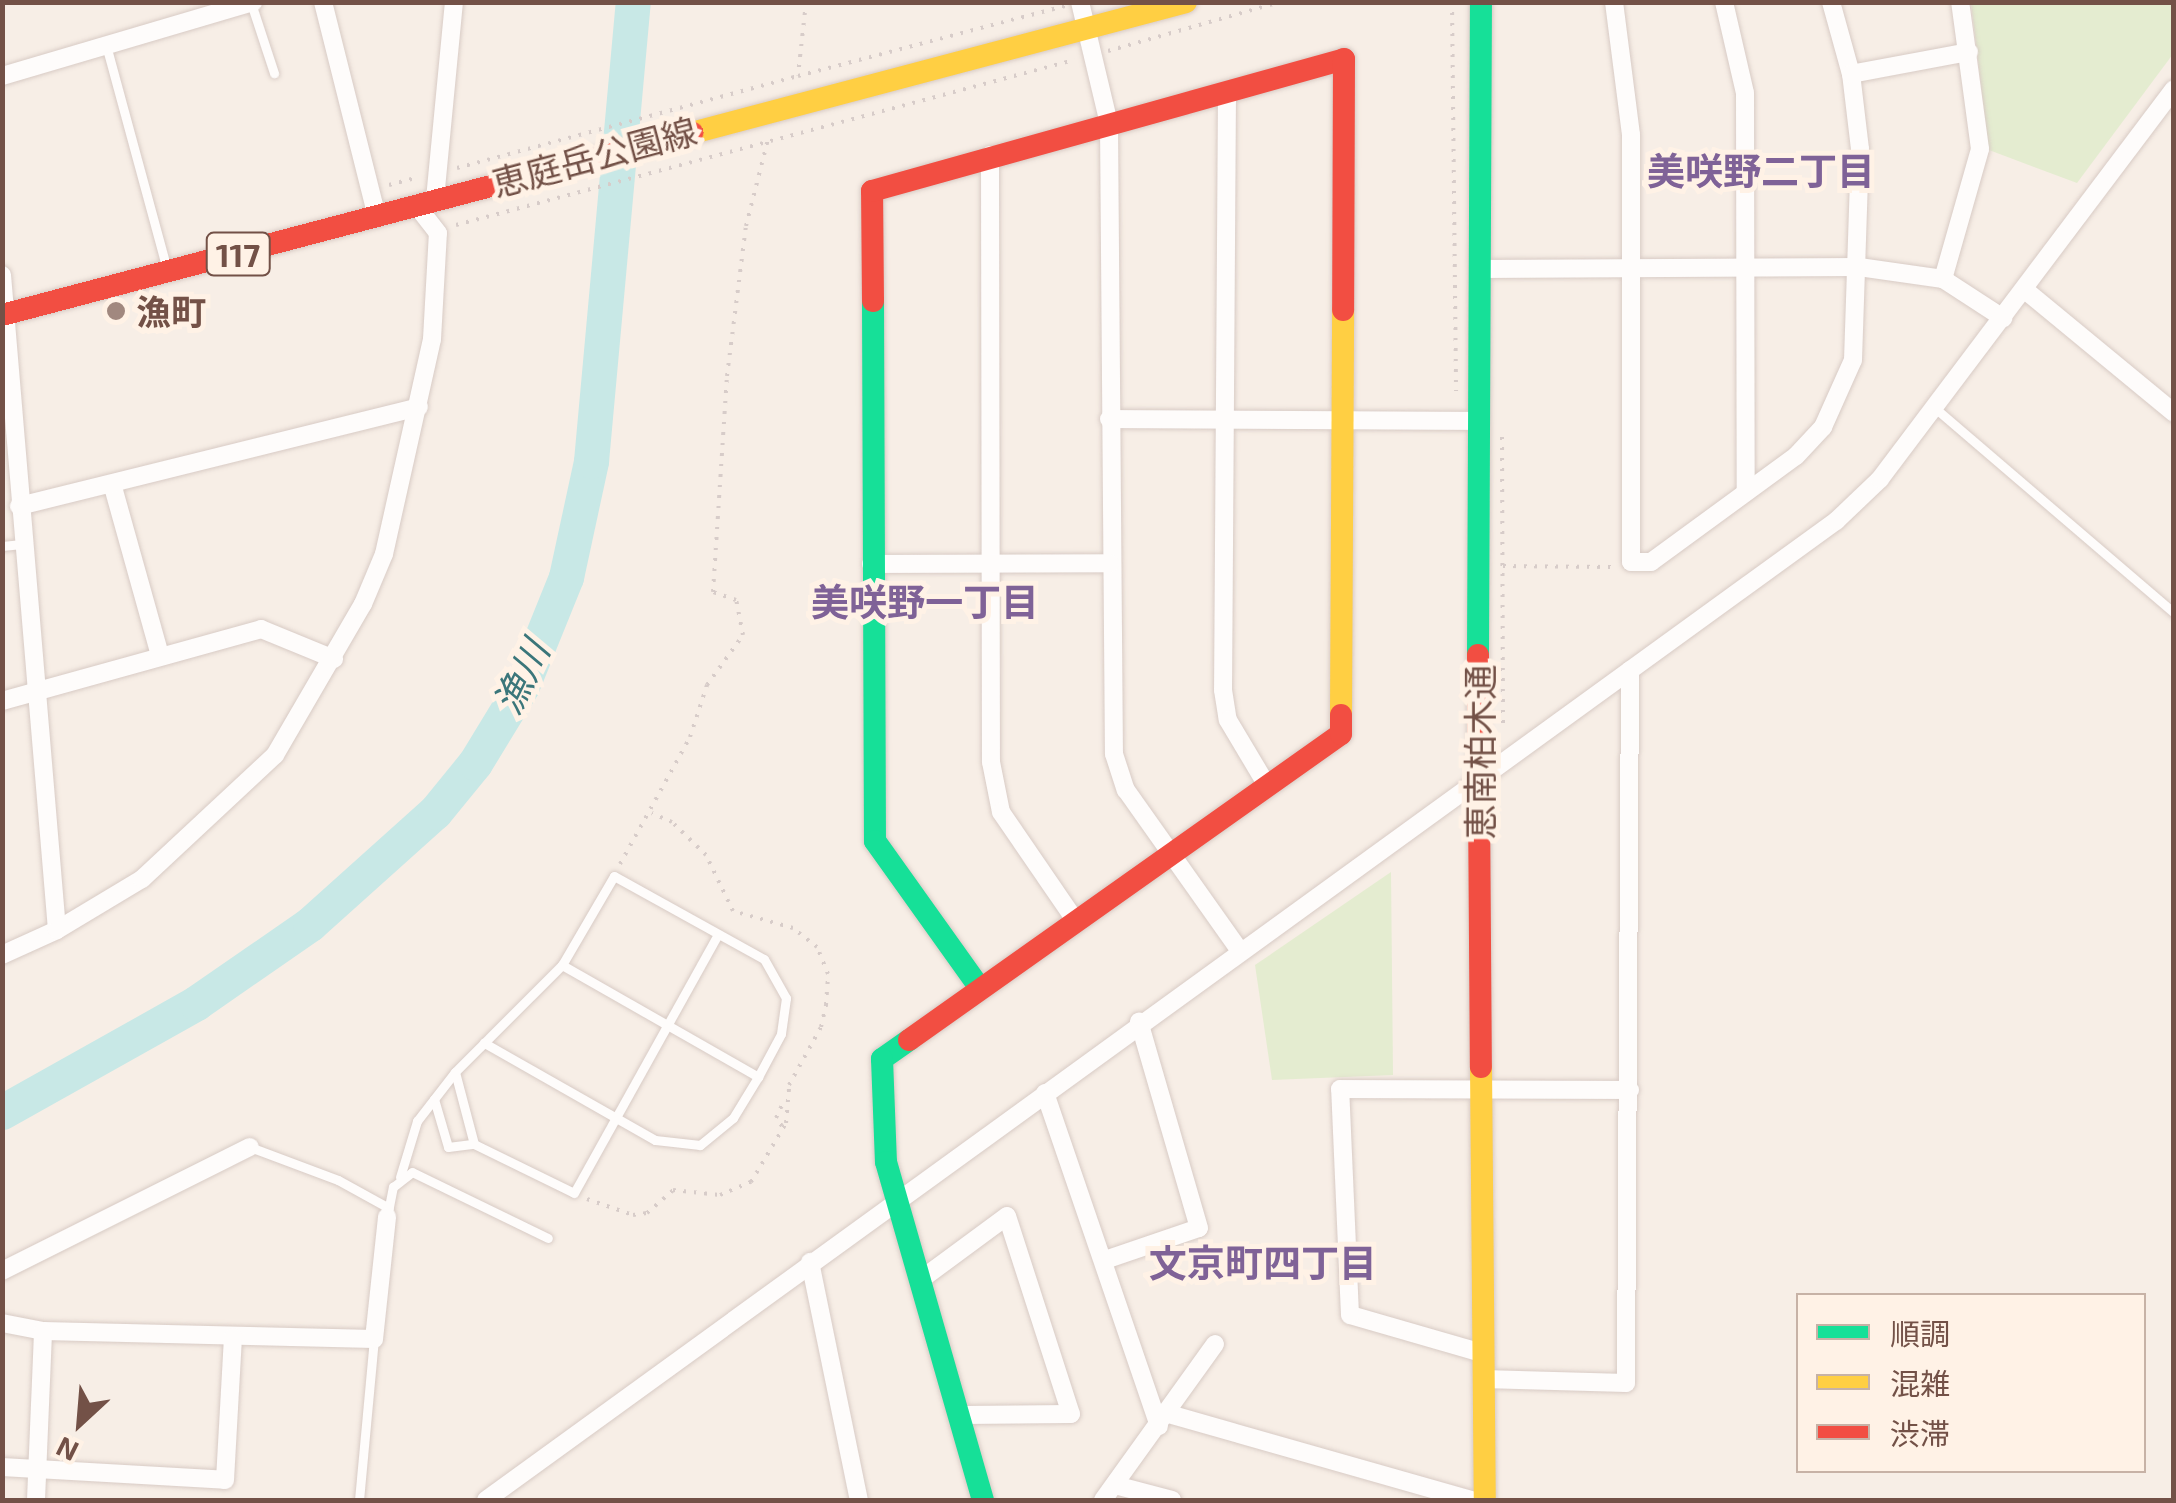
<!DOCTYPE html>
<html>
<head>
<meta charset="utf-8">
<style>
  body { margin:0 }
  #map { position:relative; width:2176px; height:1503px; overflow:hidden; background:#f7eee6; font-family:"Exo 2","Noto Sans JP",sans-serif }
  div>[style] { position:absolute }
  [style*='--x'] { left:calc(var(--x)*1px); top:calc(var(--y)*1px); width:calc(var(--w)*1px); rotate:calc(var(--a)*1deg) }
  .green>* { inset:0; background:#e4ecd0 }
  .river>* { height:35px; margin:-17.5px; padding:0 17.5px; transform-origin:17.5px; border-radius:17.5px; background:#c8e8e6 }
  .path>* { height:4px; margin-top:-2px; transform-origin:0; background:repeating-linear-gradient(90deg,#d7ccc9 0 2.5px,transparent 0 10.5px) }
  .roads { filter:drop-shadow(0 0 2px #d8cbc5) drop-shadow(0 0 2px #d8cbc5) }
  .lane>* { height:9px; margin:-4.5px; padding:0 4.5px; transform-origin:4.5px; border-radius:4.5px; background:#fefcfb }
  .street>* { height:18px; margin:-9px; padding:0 9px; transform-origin:9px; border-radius:9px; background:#fefcfb }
  .fast>* { height:22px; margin:-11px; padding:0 11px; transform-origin:11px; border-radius:11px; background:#16e098 }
  .slow>* { height:22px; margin:-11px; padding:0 11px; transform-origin:11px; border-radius:11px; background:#ffcf43 }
  .jam>* { height:22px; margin:-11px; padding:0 11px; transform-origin:11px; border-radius:11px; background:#f24e42 }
  .dots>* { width:28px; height:28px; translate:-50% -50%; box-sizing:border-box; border:5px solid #fff2e6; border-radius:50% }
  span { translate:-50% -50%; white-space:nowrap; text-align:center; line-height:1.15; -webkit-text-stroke:10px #fff2e6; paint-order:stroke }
  .shield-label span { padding:2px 8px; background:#fff2e6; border:2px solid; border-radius:8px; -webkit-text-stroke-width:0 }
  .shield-label { font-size:32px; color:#735147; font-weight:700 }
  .street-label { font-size:35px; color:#735147 }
  .poi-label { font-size:35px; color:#735147; font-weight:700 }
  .left { translate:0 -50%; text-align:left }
  .neighbourhood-label { font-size:38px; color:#7f6297; font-weight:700 }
  .water-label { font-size:38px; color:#3b767a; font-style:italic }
  .frame { position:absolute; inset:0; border:5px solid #735147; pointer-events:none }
  .legend { position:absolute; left:1796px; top:1293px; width:350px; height:180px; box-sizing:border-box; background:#fff2e6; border:2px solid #c7b2a6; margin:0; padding:12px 18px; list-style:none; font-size:30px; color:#735147 }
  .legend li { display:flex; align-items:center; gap:20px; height:50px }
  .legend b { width:50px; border:2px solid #c7b2a6 }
  .north { position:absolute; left:30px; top:1373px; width:100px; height:100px; -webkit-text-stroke:8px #fff2e6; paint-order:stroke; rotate:206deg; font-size:28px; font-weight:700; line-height:40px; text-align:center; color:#735147 }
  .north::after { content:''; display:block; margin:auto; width:35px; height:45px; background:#735147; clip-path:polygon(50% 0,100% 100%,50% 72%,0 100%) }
</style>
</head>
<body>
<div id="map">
  <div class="green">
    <i style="clip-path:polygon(1971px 3px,2173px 3px,2173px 54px,2077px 183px,1989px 150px)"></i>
    <i style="clip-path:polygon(1391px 872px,1393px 1075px,1272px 1080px,1255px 965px)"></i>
  </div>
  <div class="river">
    <i style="--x:2;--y:1112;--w:223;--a:-29.3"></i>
    <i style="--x:196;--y:1003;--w:139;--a:-34.7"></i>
    <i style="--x:310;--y:924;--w:168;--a:-41.9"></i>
    <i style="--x:435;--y:812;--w:63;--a:-50.8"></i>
    <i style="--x:475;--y:763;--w:90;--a:-58.6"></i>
    <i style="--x:522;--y:686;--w:118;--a:-68"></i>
    <i style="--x:566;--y:577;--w:119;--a:-77.8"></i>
    <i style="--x:591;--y:461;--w:461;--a:-84.8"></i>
  </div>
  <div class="path">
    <i style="--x:806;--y:2;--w:74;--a:96.2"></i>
    <i style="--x:798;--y:76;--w:276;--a:-14.7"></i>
    <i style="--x:1452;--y:2;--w:389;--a:89.4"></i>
    <i style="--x:1108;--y:51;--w:179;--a:-15.9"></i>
    <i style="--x:457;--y:168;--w:353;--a:-15.1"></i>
    <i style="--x:389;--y:185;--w:31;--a:-15"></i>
    <i style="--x:456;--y:225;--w:640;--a:-14.95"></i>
    <i style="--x:1502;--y:437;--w:290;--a:89.8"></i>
    <i style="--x:1503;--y:566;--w:110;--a:0.5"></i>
    <i style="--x:620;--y:864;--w:145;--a:-61.1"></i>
    <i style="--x:690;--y:737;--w:55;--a:-71.9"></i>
    <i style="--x:707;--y:685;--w:62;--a:-54.2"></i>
    <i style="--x:743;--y:635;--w:36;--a:-101"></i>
    <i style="--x:736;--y:600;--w:24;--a:-161"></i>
    <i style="--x:713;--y:592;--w:216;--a:-86.3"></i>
    <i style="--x:727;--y:376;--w:151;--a:-82.8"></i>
    <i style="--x:746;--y:226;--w:90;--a:-75.8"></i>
    <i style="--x:782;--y:1126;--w:10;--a:-127"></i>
    <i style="--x:776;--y:1118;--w:17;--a:-65"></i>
    <i style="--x:587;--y:1199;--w:49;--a:19.2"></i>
    <i style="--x:633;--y:1215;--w:14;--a:-8"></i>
    <i style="--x:647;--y:1213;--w:35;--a:-41"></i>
    <i style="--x:673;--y:1190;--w:47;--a:6.1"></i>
    <i style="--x:720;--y:1195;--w:34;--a:-23"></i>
    <i style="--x:751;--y:1182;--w:69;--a:-59.3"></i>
    <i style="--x:786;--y:1123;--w:38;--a:-85"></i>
    <i style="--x:789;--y:1085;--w:66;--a:-61.1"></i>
    <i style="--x:821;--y:1027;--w:23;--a:-77"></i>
    <i style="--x:826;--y:1005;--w:31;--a:-86"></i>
    <i style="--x:828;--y:974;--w:29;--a:-112"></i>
    <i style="--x:817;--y:947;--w:31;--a:-142"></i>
    <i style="--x:793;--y:928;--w:62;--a:-164.2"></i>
    <i style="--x:733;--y:911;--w:62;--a:-115.7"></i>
    <i style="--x:706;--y:855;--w:47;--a:-135.9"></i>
    <i style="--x:672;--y:822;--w:22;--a:-156"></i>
  </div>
  <div class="roads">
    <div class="lane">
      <i style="--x:251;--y:3;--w:74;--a:71.8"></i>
      <i style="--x:106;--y:45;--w:233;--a:74.8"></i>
      <i style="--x:1935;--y:408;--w:315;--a:40.6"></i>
      <i style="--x:2;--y:546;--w:20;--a:-6"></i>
      <i style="--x:562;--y:965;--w:226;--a:29.7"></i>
      <i style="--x:434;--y:1099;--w:50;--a:73.7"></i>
      <i style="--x:448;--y:1147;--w:26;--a:-7"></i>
      <i style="--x:474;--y:1144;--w:111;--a:26.1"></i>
      <i style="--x:574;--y:1193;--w:296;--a:-60.9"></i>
      <i style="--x:474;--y:1144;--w:74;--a:-104.8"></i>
      <i style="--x:455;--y:1072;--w:151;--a:-45"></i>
      <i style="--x:562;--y:965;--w:103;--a:-59.7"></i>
      <i style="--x:614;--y:876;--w:171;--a:29"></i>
      <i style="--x:764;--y:959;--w:45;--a:60.6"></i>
      <i style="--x:786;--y:998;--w:36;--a:98"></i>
      <i style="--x:781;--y:1034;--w:49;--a:118.1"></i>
      <i style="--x:758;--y:1077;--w:48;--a:121.4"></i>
      <i style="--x:733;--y:1118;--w:43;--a:140.7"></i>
      <i style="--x:700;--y:1145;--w:45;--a:-173.7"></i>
      <i style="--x:655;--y:1140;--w:197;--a:-150.4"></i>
      <i style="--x:250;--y:1147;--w:94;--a:20.6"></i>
      <i style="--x:338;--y:1180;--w:58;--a:28.8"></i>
      <i style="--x:400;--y:1177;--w:59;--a:-73.1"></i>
      <i style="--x:417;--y:1121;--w:62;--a:-52.2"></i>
      <i style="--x:387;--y:1217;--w:31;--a:-79"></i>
      <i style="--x:393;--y:1187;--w:24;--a:-38"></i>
      <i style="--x:412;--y:1172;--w:151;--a:25.9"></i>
      <i style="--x:359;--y:1500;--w:162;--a:-84.7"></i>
    </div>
    <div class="street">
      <i style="--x:323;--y:2;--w:222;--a:75.9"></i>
      <i style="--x:1080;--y:2;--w:125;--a:76.6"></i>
      <i style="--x:1109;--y:124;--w:630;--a:89.55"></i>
      <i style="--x:1114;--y:754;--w:38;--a:72"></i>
      <i style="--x:1126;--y:790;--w:197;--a:54.7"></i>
      <i style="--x:1614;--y:2;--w:134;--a:82.7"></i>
      <i style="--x:1631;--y:135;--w:427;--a:90"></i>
      <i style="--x:1631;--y:562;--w:20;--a:0"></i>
      <i style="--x:1651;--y:562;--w:180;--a:-36.2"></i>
      <i style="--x:1796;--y:456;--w:40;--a:-47"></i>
      <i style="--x:1823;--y:427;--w:73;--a:-65.9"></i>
      <i style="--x:1853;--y:360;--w:211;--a:-88.1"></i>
      <i style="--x:1860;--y:149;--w:76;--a:-96.8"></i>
      <i style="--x:1851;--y:74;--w:75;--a:-105.5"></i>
      <i style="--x:1724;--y:2;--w:93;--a:77"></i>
      <i style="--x:1745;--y:93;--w:399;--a:89.9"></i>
      <i style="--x:1851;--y:74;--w:120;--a:-10.6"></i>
      <i style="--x:2;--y:76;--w:262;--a:-16.4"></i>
      <i style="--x:1227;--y:93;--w:597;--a:90.38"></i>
      <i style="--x:1223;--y:690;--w:30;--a:81"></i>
      <i style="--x:1228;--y:720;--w:72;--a:59.2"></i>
      <i style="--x:990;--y:155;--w:607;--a:89.91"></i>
      <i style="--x:991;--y:762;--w:51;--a:78.7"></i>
      <i style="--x:1001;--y:812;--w:131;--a:55.6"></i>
      <i style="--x:435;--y:199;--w:198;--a:-84.5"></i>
      <i style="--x:1479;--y:269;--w:380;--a:-0.3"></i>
      <i style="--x:1859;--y:267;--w:85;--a:8.1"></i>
      <i style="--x:1943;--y:279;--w:72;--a:33"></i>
      <i style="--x:2;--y:275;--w:657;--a:85.2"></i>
      <i style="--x:57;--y:930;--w:60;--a:155.6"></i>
      <i style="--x:1943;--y:279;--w:135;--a:-74.1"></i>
      <i style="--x:1980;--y:149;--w:148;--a:-97.7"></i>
      <i style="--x:2025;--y:290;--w:193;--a:39.5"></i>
      <i style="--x:1109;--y:419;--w:370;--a:0.3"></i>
      <i style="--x:113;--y:487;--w:174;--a:74.4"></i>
      <i style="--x:19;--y:506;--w:412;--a:-13.9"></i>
      <i style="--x:871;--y:564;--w:239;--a:-0.2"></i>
      <i style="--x:2;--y:701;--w:269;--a:-15.5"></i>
      <i style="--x:261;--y:629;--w:79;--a:22.3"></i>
      <i style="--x:57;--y:930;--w:99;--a:-31"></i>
      <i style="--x:142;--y:879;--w:182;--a:-43"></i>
      <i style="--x:275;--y:755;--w:175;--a:-59.8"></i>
      <i style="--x:363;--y:604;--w:54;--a:-67.2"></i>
      <i style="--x:384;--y:554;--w:220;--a:-77.4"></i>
      <i style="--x:432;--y:339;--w:106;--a:-86.8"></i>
      <i style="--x:438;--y:233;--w:34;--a:-128"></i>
      <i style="--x:1045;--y:1093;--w:352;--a:71.1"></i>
      <i style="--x:1105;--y:1260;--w:99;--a:-18.8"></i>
      <i style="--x:1199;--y:1228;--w:215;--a:-106.2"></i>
      <i style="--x:810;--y:1262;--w:243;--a:78.4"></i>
      <i style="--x:2;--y:1271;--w:277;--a:-26.6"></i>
      <i style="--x:923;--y:1278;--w:104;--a:-36.4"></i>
      <i style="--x:1007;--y:1216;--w:208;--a:72.1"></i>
      <i style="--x:1071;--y:1414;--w:108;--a:179.5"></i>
      <i style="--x:2;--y:1323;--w:42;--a:11"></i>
      <i style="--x:43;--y:1331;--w:331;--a:1.4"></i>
      <i style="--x:374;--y:1339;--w:123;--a:-83.9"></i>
      <i style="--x:1482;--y:1353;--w:137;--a:-163.9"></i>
      <i style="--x:1350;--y:1315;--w:226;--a:-92.5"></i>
      <i style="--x:1340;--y:1089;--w:290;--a:0.2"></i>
      <i style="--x:1483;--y:1379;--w:143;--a:1.6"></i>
      <i style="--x:1626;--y:1383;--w:713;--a:-89.68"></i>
      <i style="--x:1169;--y:1414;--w:314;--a:15.9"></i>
      <i style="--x:2;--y:1467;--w:223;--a:3.3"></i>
      <i style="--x:225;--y:1480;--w:143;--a:-86.8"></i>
      <i style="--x:1115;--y:1485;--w:59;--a:14.7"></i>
      <i style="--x:36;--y:1500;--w:169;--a:-87.6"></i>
      <i style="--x:486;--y:1500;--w:1668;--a:-35.95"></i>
      <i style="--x:1836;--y:521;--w:61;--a:-43.7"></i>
      <i style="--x:1880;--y:479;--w:488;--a:-53"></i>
      <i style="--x:1103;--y:1500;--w:192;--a:-54.3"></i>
    </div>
    <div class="fast">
      <i style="--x:873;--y:301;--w:540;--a:89.79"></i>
      <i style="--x:875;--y:841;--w:181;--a:54.5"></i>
      <i style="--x:1478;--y:655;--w:653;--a:-89.74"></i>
      <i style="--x:909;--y:1040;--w:33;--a:145"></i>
      <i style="--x:882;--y:1059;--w:103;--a:87.8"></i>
      <i style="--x:886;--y:1162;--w:352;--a:74"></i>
    </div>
    <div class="slow">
      <i style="--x:692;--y:133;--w:511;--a:-14.85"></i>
      <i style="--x:1341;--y:715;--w:405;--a:-89.7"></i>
      <i style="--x:1481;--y:1067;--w:433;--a:89.5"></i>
    </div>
    <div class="jam">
      <i style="--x:873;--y:301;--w:110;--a:-90.5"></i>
      <i style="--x:872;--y:191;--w:490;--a:-15.6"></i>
      <i style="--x:1344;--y:59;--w:251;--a:90.2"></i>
      <i style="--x:2;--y:315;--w:714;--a:-14.78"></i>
      <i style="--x:1478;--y:655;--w:412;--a:89.6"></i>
      <i style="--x:909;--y:1040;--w:529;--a:-35.31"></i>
      <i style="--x:1341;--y:734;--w:19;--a:-90"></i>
    </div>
  </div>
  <div class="dots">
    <i style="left:116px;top:311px;background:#a1887f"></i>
  </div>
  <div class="shield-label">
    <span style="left:238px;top:254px">117</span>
  </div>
  <div class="street-label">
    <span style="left:594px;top:156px;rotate:-15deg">恵庭岳公園線</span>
    <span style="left:1479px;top:752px;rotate:-90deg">恵南柏木通</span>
  </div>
  <div class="poi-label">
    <span class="left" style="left:136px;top:311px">漁町</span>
  </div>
  <div class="neighbourhood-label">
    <span style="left:1761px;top:171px">美咲野二丁目</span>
    <span style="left:925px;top:602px">美咲野一丁目</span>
    <span style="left:1263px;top:1263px">文京町四丁目</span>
  </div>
  <div class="water-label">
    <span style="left:521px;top:677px;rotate:-64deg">漁川</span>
  </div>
  <div class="frame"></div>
  <ul class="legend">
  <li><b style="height:12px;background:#16e098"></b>順調</li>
  <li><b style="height:12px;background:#ffcf43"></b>混雑</li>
  <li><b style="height:12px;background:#f24e42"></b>渋滞</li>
  </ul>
  <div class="north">N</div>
</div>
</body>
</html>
